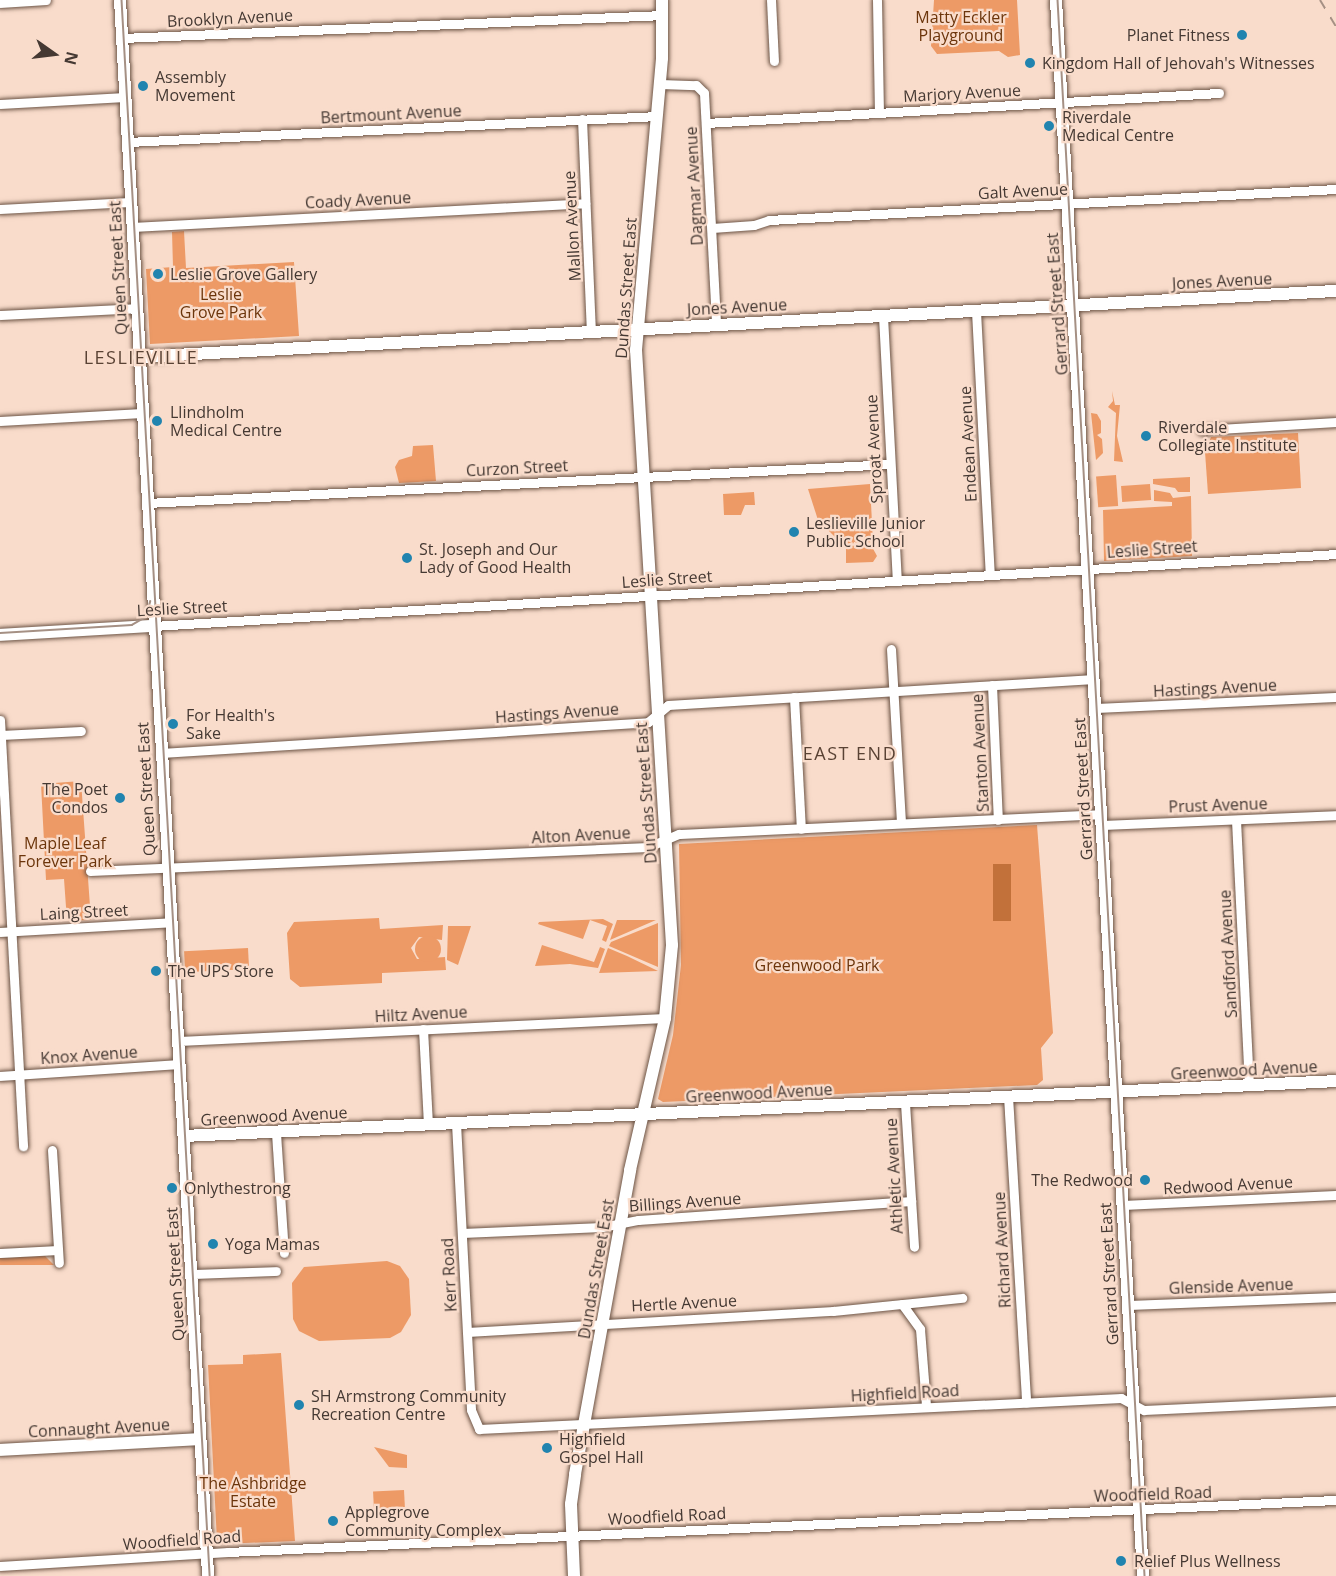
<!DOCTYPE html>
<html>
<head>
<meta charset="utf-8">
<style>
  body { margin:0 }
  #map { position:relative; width:1336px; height:1576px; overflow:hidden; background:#f9dccb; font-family:"Open Sans",sans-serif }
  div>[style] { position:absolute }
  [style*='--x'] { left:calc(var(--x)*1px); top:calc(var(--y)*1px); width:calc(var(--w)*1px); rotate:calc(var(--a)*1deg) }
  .green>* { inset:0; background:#ed9a66; transform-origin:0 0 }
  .round { border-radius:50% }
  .water>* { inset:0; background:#c2713a; transform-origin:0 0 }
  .roads { filter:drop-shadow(0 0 2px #6c5445) drop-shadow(0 0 2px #6c5445) }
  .street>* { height:9px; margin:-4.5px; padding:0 4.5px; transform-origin:4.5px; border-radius:4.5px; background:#fff }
  .secondary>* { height:12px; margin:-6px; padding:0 6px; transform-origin:6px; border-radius:6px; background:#fff }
  .tram>* { height:1.5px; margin:-0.75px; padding:0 0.75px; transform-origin:0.75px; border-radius:0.75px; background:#a59084 }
  .rail>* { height:2px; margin-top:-1px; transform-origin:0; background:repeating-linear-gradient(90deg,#a59084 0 10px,transparent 0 20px) }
  .dots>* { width:16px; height:16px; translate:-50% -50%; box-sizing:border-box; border:3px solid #f9dccb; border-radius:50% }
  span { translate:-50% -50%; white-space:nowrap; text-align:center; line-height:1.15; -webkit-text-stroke:4.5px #f9dccb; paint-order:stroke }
  .park-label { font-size:16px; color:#6c350b }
  .street-label { font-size:16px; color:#453933 }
  .poi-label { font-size:16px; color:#453933 }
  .right { translate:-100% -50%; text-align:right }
  .left { translate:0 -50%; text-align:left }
  .neighbourhood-label { font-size:18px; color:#594234; letter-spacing:1.5px }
  .north { position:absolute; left:24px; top:24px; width:60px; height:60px; -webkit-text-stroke:4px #f9dccb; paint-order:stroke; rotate:104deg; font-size:16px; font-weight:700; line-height:24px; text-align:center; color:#453933 }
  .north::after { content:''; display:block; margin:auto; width:21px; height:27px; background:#453933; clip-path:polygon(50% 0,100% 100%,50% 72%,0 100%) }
</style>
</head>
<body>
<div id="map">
  <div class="green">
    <i style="clip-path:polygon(934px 0,1017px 0,1020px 55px,1008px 57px,999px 51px,937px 54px,931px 46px)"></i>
    <i style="clip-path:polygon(184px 231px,186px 268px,294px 262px,299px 336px,150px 344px,146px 269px,173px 267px,172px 232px)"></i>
    <i style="clip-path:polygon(1112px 391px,1115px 405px,1120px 405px,1117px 436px,1123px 462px,1114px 461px,1116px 413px,1108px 407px,1113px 401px)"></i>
    <i style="clip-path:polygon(1091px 413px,1097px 414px,1101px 421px,1101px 433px,1097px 435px,1102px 439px,1103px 453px,1096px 460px)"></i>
    <i style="clip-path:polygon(1298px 433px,1301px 488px,1208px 494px,1205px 452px,1211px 437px)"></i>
    <i style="clip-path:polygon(433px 445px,436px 481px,399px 483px,395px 467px,399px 460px,412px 456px,413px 446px)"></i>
    <i style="left:1116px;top:475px;width:31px;height:20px;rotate:86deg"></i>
    <i style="clip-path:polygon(1190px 477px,1190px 492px,1178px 492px,1175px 488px,1153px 484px,1153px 479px)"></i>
    <i style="clip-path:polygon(870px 484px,873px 542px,842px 544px,818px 520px,808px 489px)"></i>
    <i style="left:1150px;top:484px;width:16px;height:29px;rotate:86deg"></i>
    <i style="clip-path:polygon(1154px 490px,1170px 493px,1173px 498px,1191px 496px,1192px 556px,1104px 561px,1103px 510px,1172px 506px,1172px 502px,1154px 501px)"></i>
    <i style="clip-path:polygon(754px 492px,755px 505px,745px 505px,741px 515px,724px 515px,723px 494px)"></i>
    <i style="clip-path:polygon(871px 545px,877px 556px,873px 562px,846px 563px,846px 546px)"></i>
    <i style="clip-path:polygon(81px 781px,91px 920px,67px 921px,64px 879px,46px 880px,41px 784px)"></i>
    <i style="clip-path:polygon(1037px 825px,1053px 1033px,1041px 1048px,1043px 1080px,1037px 1085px,663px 1102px,658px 1099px,673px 1035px,681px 965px,679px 844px)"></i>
    <i style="clip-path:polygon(379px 918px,380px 929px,443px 925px,442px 940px,419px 937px,411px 948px,417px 959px,445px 957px,446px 970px,382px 973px,382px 983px,300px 987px,290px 979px,287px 933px,294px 922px)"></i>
    <i style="clip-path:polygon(603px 919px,613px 924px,606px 942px,602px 940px,607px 926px,590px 920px,583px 939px,538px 924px,539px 922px)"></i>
    <i style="clip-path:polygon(617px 920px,656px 920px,610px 940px)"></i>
    <i style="clip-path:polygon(658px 923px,658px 967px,609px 946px,611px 942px)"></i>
    <i style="clip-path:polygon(448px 926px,471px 926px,458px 965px,447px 960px)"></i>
    <i class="round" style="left:415px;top:936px;width:26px;height:26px"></i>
    <i style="clip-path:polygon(542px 945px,594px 962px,600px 947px,605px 949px,598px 968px,570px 964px,535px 966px)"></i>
    <i style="left:248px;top:948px;width:21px;height:64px;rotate:87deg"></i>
    <i style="clip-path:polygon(608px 948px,627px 956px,658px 971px,599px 973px)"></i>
    <i style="clip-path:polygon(45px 1256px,54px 1265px,0 1265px,0 1258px)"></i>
    <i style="clip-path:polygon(387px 1261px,400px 1266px,409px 1279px,411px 1315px,401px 1332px,390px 1338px,319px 1341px,299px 1331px,293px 1319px,292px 1283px,304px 1267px)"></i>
    <i style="clip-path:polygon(281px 1353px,295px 1541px,221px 1544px,217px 1541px,208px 1365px,243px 1364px,243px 1355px)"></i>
    <i style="clip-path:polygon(374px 1447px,407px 1455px,407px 1468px,389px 1467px)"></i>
    <i style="left:404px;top:1490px;width:17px;height:31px;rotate:87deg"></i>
  </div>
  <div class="water">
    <i style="left:993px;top:864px;width:18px;height:57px"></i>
  </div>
  <div class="roads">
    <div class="street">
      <i style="--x:771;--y:0;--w:61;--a:87.2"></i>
      <i style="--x:877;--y:0;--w:112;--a:89"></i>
      <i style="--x:0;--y:3;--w:46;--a:-3.7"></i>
      <i style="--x:122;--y:38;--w:541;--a:-2.43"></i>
      <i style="--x:660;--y:84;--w:36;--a:2"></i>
      <i style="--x:696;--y:85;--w:11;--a:45"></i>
      <i style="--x:704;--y:93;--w:232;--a:87"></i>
      <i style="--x:0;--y:104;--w:125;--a:-3.2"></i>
      <i style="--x:582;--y:119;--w:213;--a:87.6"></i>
      <i style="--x:706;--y:123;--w:514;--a:-3.35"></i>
      <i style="--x:128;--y:142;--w:530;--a:-2.81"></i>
      <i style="--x:0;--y:209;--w:130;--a:-3.1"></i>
      <i style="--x:132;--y:227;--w:454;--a:-3"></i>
      <i style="--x:712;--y:228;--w:42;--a:-4.1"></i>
      <i style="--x:754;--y:225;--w:16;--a:-18"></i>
      <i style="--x:769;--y:220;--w:568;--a:-3.13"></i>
      <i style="--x:976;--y:311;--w:264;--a:87"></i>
      <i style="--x:0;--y:315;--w:136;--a:-2.9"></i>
      <i style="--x:883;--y:316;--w:265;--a:87"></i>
      <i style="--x:0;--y:421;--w:142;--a:-3.2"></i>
      <i style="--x:1202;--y:430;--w:134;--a:-3.4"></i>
      <i style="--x:147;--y:503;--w:744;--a:-3"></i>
      <i style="--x:153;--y:626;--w:1185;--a:-3.48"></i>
      <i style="--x:891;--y:649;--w:174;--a:86.7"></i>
      <i style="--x:992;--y:685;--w:135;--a:87.5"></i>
      <i style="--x:794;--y:697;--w:132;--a:87"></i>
      <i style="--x:1095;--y:708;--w:241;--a:-2.6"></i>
      <i style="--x:0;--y:720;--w:427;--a:86.9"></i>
      <i style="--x:1;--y:735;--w:80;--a:-2.9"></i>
      <i style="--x:161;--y:753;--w:488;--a:-3.6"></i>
      <i style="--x:648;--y:722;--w:26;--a:-40"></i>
      <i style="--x:668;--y:705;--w:427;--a:-3.5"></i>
      <i style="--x:1236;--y:820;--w:266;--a:87.2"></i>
      <i style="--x:1101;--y:825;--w:235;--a:-2.4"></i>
      <i style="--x:90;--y:871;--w:559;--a:-2.46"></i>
      <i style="--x:648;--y:847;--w:34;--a:-23"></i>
      <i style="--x:679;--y:834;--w:421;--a:-2.7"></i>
      <i style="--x:0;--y:932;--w:171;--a:-3.3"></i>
      <i style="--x:423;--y:1029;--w:96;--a:87"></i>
      <i style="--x:178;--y:1041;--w:488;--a:-2.7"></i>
      <i style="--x:0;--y:1076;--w:179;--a:-3.8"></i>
      <i style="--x:1008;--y:1096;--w:307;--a:86.6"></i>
      <i style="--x:905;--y:1103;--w:144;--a:86.4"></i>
      <i style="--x:456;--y:1123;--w:287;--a:87"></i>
      <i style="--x:471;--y:1410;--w:21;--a:67"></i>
      <i style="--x:479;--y:1429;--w:643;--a:-2.76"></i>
      <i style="--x:1121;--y:1398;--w:26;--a:28"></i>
      <i style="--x:1144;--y:1410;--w:192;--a:-2.7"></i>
      <i style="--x:276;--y:1133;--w:120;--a:86.2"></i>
      <i style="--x:52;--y:1150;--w:113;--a:86.5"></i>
      <i style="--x:1122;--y:1205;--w:214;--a:-2.7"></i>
      <i style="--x:462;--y:1233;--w:140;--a:-2.5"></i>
      <i style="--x:602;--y:1227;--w:37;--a:-11"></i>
      <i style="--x:638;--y:1220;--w:274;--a:-4"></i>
      <i style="--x:0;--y:1253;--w:58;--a:-3"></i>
      <i style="--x:191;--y:1274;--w:85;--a:-2"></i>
      <i style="--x:902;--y:1304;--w:31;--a:54"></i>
      <i style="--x:920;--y:1329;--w:77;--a:85.5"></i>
      <i style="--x:1127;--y:1305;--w:209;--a:-2.2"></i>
      <i style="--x:467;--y:1332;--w:367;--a:-3.3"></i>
      <i style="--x:833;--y:1311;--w:130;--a:-5.8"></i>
      <i style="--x:0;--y:1566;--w:228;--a:-3.5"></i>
      <i style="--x:228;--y:1552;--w:1109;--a:-2.69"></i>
    </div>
    <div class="secondary">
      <i style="--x:120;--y:0;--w:1578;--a:86.8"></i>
      <i style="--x:1056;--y:0;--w:1578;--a:86.84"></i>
      <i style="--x:139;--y:357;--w:1199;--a:-3.16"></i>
      <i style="--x:0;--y:635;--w:153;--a:-3.4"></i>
      <i style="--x:184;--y:1136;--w:1153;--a:-2.73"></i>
      <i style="--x:0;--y:1450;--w:200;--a:-3.1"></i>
      <i style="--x:574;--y:1576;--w:72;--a:-92.4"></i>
      <i style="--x:571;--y:1504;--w:30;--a:-82"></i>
      <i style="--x:575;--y:1474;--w:309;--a:-79.7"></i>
      <i style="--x:630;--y:1170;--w:156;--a:-77"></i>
      <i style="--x:665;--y:1018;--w:73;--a:-84.5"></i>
      <i style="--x:672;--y:945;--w:596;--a:-93.46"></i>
      <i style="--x:636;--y:350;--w:293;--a:-84.9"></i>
      <i style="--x:662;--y:58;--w:58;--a:-90"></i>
    </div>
  </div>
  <div class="tram">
    <i style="--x:122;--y:0;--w:1578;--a:86.8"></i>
    <i style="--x:1058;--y:0;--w:1578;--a:86.84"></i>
    <i style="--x:0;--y:633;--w:132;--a:-3.5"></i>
    <i style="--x:132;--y:625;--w:16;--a:-30"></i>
    <i style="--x:146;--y:617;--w:16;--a:-75"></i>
  </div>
  <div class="rail">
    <i style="--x:1320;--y:0;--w:31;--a:59"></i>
  </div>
  <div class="dots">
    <i style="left:1242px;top:35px;background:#2184af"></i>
    <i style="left:1030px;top:63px;background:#2184af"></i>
    <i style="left:143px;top:86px;background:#2184af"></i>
    <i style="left:1049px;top:126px;background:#2184af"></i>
    <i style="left:158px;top:274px;background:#2184af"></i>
    <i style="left:157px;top:421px;background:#2184af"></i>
    <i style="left:1146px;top:436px;background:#2184af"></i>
    <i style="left:794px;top:532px;background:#2184af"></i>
    <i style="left:407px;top:558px;background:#2184af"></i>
    <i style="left:173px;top:724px;background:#2184af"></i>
    <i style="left:120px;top:798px;background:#2184af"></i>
    <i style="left:156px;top:971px;background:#2184af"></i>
    <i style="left:1145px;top:1180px;background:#2184af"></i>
    <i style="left:172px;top:1188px;background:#2184af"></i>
    <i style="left:213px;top:1244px;background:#2184af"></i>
    <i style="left:299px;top:1405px;background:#2184af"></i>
    <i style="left:547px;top:1448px;background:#2184af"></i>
    <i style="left:333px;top:1521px;background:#2184af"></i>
    <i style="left:1121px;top:1561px;background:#2184af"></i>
  </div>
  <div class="park-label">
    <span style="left:961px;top:26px">Matty Eckler<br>Playground</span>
    <span style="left:221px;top:303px">Leslie<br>Grove Park</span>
    <span style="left:65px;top:852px">Maple Leaf<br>Forever Park</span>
    <span style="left:817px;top:965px">Greenwood Park</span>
    <span style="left:253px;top:1492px">The Ashbridge<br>Estate</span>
  </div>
  <div class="street-label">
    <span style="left:230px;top:18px;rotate:-3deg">Brooklyn Avenue</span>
    <span style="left:962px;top:93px;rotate:-3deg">Marjory Avenue</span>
    <span style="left:391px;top:114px;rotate:-3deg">Bertmount Avenue</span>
    <span style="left:694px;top:186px;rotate:-93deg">Dagmar Avenue</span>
    <span style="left:1023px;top:191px;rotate:-3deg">Galt Avenue</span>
    <span style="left:358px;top:200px;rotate:-3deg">Coady Avenue</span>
    <span style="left:572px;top:226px;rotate:-93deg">Mallon Avenue</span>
    <span style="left:118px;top:268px;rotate:-93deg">Queen Street East</span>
    <span style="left:1222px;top:281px;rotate:-3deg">Jones Avenue</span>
    <span style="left:626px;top:288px;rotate:-86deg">Dundas Street East</span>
    <span style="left:1057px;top:304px;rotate:-94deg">Gerrard Street East</span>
    <span style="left:737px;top:307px;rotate:-3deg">Jones Avenue</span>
    <span style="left:968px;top:444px;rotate:-93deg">Endean Avenue</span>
    <span style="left:874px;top:449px;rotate:-93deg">Sproat Avenue</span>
    <span style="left:517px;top:468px;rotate:-3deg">Curzon Street</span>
    <span style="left:1152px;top:549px;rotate:-4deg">Leslie Street</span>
    <span style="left:667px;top:579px;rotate:-4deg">Leslie Street</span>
    <span style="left:182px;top:608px;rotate:-3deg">Leslie Street</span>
    <span style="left:1215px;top:688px;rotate:-3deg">Hastings Avenue</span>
    <span style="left:557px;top:713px;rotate:-4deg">Hastings Avenue</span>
    <span style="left:980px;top:753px;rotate:-93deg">Stanton Avenue</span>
    <span style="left:146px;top:789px;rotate:-93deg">Queen Street East</span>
    <span style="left:1083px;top:789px;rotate:-93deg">Gerrard Street East</span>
    <span style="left:646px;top:793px;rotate:-94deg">Dundas Street East</span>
    <span style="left:1218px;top:805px;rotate:-2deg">Prust Avenue</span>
    <span style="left:581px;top:835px;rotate:-3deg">Alton Avenue</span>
    <span style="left:84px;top:912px;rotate:-3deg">Laing Street</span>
    <span style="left:1228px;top:954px;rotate:-93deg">Sandford Avenue</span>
    <span style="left:421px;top:1014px;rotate:-3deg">Hiltz Avenue</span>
    <span style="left:89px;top:1055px;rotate:-4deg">Knox Avenue</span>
    <span style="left:1244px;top:1070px;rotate:-3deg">Greenwood Avenue</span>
    <span style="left:759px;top:1093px;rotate:-3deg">Greenwood Avenue</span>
    <span style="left:274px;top:1116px;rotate:-3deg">Greenwood Avenue</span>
    <span style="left:894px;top:1176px;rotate:-93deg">Athletic Avenue</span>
    <span style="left:1228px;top:1185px;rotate:-3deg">Redwood Avenue</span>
    <span style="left:685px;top:1202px;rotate:-4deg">Billings Avenue</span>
    <span style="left:1002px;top:1250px;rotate:-93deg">Richard Avenue</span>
    <span style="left:596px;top:1269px;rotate:-80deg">Dundas Street East</span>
    <span style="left:175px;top:1274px;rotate:-93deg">Queen Street East</span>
    <span style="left:1109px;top:1274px;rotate:-93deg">Gerrard Street East</span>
    <span style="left:449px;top:1275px;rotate:-93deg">Kerr Road</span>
    <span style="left:1231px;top:1286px;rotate:-2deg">Glenside Avenue</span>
    <span style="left:684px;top:1303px;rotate:-3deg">Hertle Avenue</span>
    <span style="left:905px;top:1393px;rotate:-3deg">Highfield Road</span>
    <span style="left:99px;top:1428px;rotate:-3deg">Connaught Avenue</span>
    <span style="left:1153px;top:1494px;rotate:-2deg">Woodfield Road</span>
    <span style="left:667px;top:1516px;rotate:-3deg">Woodfield Road</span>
    <span style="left:182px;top:1540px;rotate:-4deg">Woodfield Road</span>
  </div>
  <div class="poi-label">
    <span class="right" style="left:1230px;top:35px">Planet Fitness</span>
    <span class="left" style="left:1042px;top:63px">Kingdom Hall of Jehovah's Witnesses</span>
    <span class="left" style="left:155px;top:86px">Assembly<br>Movement</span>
    <span class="left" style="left:1062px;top:126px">Riverdale<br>Medical Centre</span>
    <span class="left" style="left:170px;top:274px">Leslie Grove Gallery</span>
    <span class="left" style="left:170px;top:421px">Llindholm<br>Medical Centre</span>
    <span class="left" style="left:1158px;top:436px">Riverdale<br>Collegiate Institute</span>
    <span class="left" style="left:806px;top:532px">Leslieville Junior<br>Public School</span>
    <span class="left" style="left:419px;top:558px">St. Joseph and Our<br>Lady of Good Health</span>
    <span class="left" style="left:186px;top:724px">For Health's<br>Sake</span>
    <span class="right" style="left:108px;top:798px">The Poet<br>Condos</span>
    <span class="left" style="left:168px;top:971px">The UPS Store</span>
    <span class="right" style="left:1133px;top:1180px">The Redwood</span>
    <span class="left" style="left:184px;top:1188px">Onlythestrong</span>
    <span class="left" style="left:225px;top:1244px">Yoga Mamas</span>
    <span class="left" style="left:311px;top:1405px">SH Armstrong Community<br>Recreation Centre</span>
    <span class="left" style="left:559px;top:1448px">Highfield<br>Gospel Hall</span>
    <span class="left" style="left:345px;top:1521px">Applegrove<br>Community Complex</span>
    <span class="left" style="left:1134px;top:1561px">Relief Plus Wellness</span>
  </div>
  <div class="neighbourhood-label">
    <span style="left:141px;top:357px">LESLIEVILLE</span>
    <span style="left:850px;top:753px">EAST END</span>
  </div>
  <div class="north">N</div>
</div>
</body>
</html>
